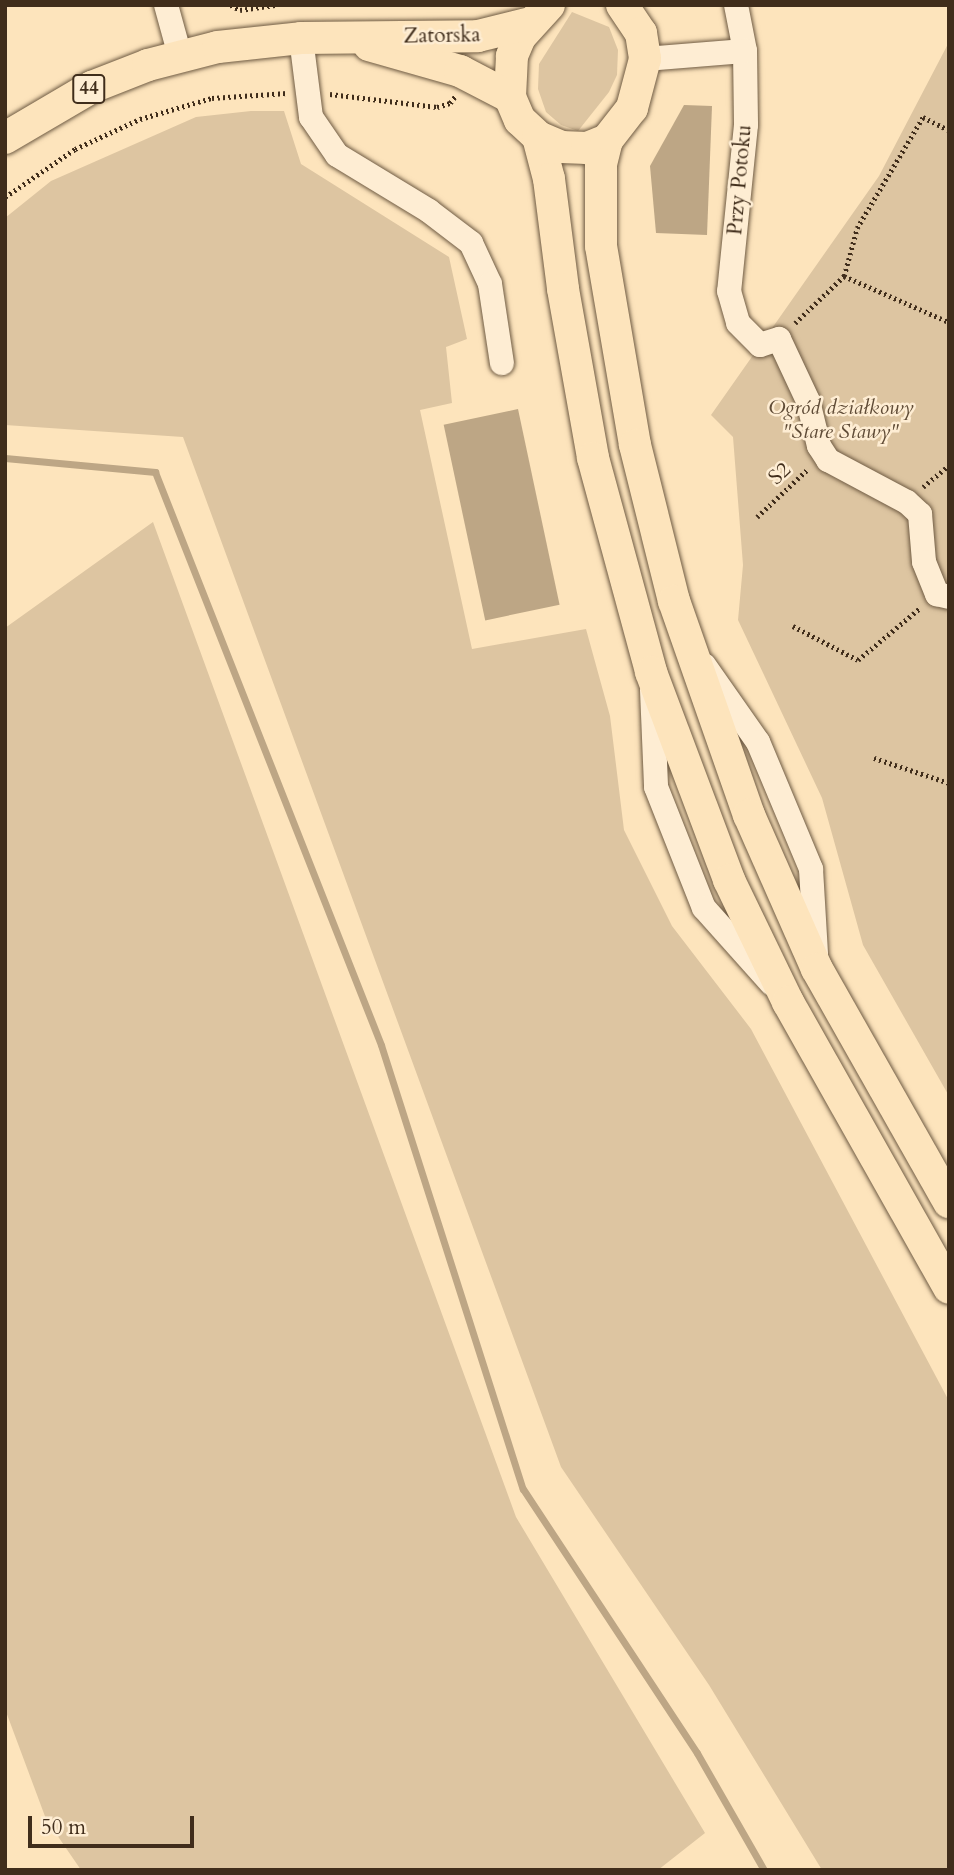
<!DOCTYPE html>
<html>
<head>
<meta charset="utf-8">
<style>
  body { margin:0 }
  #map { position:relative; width:954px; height:1875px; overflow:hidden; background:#fde4bc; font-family:Cardo,serif }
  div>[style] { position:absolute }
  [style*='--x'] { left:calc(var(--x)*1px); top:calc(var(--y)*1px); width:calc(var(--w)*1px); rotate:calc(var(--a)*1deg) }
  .green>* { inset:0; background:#ddc5a1 }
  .water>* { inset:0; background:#bda685; transform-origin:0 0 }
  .stream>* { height:7px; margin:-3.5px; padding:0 3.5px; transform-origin:3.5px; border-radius:3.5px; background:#bda685 }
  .path>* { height:4.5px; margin-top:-2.25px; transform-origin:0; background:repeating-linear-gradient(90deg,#402d1b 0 2px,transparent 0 5.5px) }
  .roads { filter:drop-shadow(0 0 2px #6f5b43) drop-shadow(0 0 2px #6f5b43) }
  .minor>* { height:24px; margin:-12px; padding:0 12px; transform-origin:12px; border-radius:12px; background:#feedd3 }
  .major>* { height:32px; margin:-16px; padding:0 16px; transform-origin:16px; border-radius:16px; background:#fde4bc }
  span { translate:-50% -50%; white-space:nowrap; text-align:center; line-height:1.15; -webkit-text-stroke:5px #feedd3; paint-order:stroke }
  .shield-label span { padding:2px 5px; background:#feedd3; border:2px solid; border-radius:5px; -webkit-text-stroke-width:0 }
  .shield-label { font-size:19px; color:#402d1b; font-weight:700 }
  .street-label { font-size:21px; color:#402d1b }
  .park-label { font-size:21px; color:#5f4b36; font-style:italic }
  .frame { position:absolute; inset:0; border:7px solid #402d1b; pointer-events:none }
  .scale { position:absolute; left:28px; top:1816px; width:166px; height:32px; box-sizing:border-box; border:4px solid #402d1b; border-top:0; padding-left:9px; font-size:21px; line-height:24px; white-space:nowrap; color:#402d1b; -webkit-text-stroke:5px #feedd3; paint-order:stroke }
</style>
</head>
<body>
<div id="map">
  <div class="green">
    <i style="clip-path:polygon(572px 12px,609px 27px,618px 50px,617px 75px,609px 92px,578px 131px,561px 125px,546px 112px,538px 89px,539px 64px)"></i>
    <i style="clip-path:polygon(949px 42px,949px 1096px,863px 945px,822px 798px,738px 620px,743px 565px,733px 437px,711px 415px,879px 176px)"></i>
    <i style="clip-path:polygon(251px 111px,284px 111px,301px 164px,449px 257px,467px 339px,446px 347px,452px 403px,420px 410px,472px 649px,586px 629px,610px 716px,624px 830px,672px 926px,751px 1029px,949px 1401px,949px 1870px,822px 1870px,709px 1685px,561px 1467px,183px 437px,5px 425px,5px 218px,51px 181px,196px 117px)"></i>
    <i style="clip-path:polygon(153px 522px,516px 1517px,705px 1833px,658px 1870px,81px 1870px,46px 1819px,5px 1709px,5px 628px)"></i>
  </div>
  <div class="water">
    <i style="clip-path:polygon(684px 105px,712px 106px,707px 235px,656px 233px,650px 166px)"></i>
    <i style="left:518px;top:409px;width:200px;height:76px;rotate:78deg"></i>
  </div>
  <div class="stream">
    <i style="--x:5;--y:458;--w:151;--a:5.3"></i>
    <i style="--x:155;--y:472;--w:616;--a:68.47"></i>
    <i style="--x:381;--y:1045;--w:466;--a:72.3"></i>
    <i style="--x:523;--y:1489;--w:316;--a:56.6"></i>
    <i style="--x:697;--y:1753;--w:135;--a:60.2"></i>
  </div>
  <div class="path">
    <i style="--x:231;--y:5;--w:10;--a:29"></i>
    <i style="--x:240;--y:10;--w:37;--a:-8"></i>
    <i style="--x:330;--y:94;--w:108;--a:6.9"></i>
    <i style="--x:437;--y:107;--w:14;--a:-17"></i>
    <i style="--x:450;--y:103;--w:10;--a:-53"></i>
    <i style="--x:5;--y:197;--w:85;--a:-34.4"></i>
    <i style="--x:75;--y:149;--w:72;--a:-24.8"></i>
    <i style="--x:140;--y:119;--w:75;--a:-16.3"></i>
    <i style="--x:212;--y:98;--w:75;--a:-3.8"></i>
    <i style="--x:844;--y:276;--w:115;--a:23.7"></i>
    <i style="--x:795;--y:323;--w:68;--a:-43.8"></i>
    <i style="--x:844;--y:276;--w:50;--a:-74.8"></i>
    <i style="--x:857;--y:228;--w:129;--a:-59.3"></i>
    <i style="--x:923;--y:117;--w:29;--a:27"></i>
    <i style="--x:923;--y:487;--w:34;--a:-40"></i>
    <i style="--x:757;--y:517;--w:70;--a:-43.3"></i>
    <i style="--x:793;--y:626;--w:73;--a:27.6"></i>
    <i style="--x:858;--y:660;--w:81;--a:-40"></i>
    <i style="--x:874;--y:758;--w:79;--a:18.4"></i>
  </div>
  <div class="roads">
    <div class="minor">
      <i style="--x:166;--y:5;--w:53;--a:74.6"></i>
      <i style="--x:736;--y:5;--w:47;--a:78.9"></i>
      <i style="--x:745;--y:51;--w:74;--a:89.2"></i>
      <i style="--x:746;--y:125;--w:167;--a:95.8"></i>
      <i style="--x:729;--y:291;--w:33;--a:74"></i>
      <i style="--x:738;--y:323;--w:31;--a:45"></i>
      <i style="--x:760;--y:345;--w:20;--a:-18"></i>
      <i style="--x:779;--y:339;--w:68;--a:64.9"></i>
      <i style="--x:808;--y:401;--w:46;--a:76.3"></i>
      <i style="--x:819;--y:446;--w:17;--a:57"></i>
      <i style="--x:828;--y:460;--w:89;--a:28"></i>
      <i style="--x:907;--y:502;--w:18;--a:43"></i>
      <i style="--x:920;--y:514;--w:48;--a:85.2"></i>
      <i style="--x:924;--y:562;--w:35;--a:68"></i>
      <i style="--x:937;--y:594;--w:12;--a:14"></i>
      <i style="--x:301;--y:38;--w:80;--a:82.8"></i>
      <i style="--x:311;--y:117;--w:46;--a:55.6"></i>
      <i style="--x:337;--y:155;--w:108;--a:31.3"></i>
      <i style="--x:429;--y:211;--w:53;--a:37.3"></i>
      <i style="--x:471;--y:243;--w:45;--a:65.1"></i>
      <i style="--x:490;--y:284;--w:80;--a:81.4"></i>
      <i style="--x:645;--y:59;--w:100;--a:-4.6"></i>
      <i style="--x:704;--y:665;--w:94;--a:55"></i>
      <i style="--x:758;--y:742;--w:138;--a:67.3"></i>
      <i style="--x:811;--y:869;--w:85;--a:86.6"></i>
      <i style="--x:652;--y:690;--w:97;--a:87.6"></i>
      <i style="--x:656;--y:787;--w:130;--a:68.4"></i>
      <i style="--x:704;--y:908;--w:101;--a:48.2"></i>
    </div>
    <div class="major">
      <i style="--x:549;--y:5;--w:43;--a:132.2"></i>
      <i style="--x:520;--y:37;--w:21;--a:113"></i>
      <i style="--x:512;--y:56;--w:41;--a:92.8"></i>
      <i style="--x:510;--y:97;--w:25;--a:67"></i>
      <i style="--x:520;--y:120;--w:25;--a:43"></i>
      <i style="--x:538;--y:137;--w:25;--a:23"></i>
      <i style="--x:561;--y:147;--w:26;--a:2"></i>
      <i style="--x:587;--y:148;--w:22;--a:-22"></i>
      <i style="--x:622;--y:5;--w:34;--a:56"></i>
      <i style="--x:641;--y:33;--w:26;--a:81"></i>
      <i style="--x:645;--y:59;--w:51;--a:104.9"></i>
      <i style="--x:632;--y:108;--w:41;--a:128"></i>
      <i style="--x:607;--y:140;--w:25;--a:104"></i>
      <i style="--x:601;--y:164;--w:82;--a:90"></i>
      <i style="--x:601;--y:246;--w:202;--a:80.3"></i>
      <i style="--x:635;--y:445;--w:161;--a:76"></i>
      <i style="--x:674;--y:601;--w:227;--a:70.7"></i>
      <i style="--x:749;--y:815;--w:168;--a:66.2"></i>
      <i style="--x:817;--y:969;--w:268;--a:60.5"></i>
      <i style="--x:369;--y:45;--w:95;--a:15.9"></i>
      <i style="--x:460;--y:71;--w:56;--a:27.5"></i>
      <i style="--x:538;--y:137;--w:43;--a:75.3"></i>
      <i style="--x:549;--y:179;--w:111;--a:82.7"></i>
      <i style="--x:563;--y:289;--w:172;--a:79.9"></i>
      <i style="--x:593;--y:458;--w:222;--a:74.8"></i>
      <i style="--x:651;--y:672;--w:222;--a:69.4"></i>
      <i style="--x:729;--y:880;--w:136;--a:64.2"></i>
      <i style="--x:788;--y:1002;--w:328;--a:60.6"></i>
      <i style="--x:5;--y:138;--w:101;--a:-30.4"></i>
      <i style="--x:92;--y:87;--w:60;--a:-21.4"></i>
      <i style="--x:148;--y:65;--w:72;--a:-14.4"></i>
      <i style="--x:218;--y:47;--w:83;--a:-6.2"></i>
      <i style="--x:301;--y:38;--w:177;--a:-0.6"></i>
      <i style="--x:478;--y:36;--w:55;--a:-13.8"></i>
    </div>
  </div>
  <div class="shield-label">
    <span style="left:89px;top:89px">44</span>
  </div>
  <div class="street-label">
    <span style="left:442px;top:36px;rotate:-1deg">Zatorska</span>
    <span style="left:740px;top:180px;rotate:-85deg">Przy Potoku</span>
    <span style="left:780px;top:474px;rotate:-43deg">S2</span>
  </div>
  <div class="park-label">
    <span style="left:841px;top:420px">Ogród działkowy<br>"Stare Stawy"</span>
  </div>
  <div class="frame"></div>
  <div class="scale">50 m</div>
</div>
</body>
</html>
